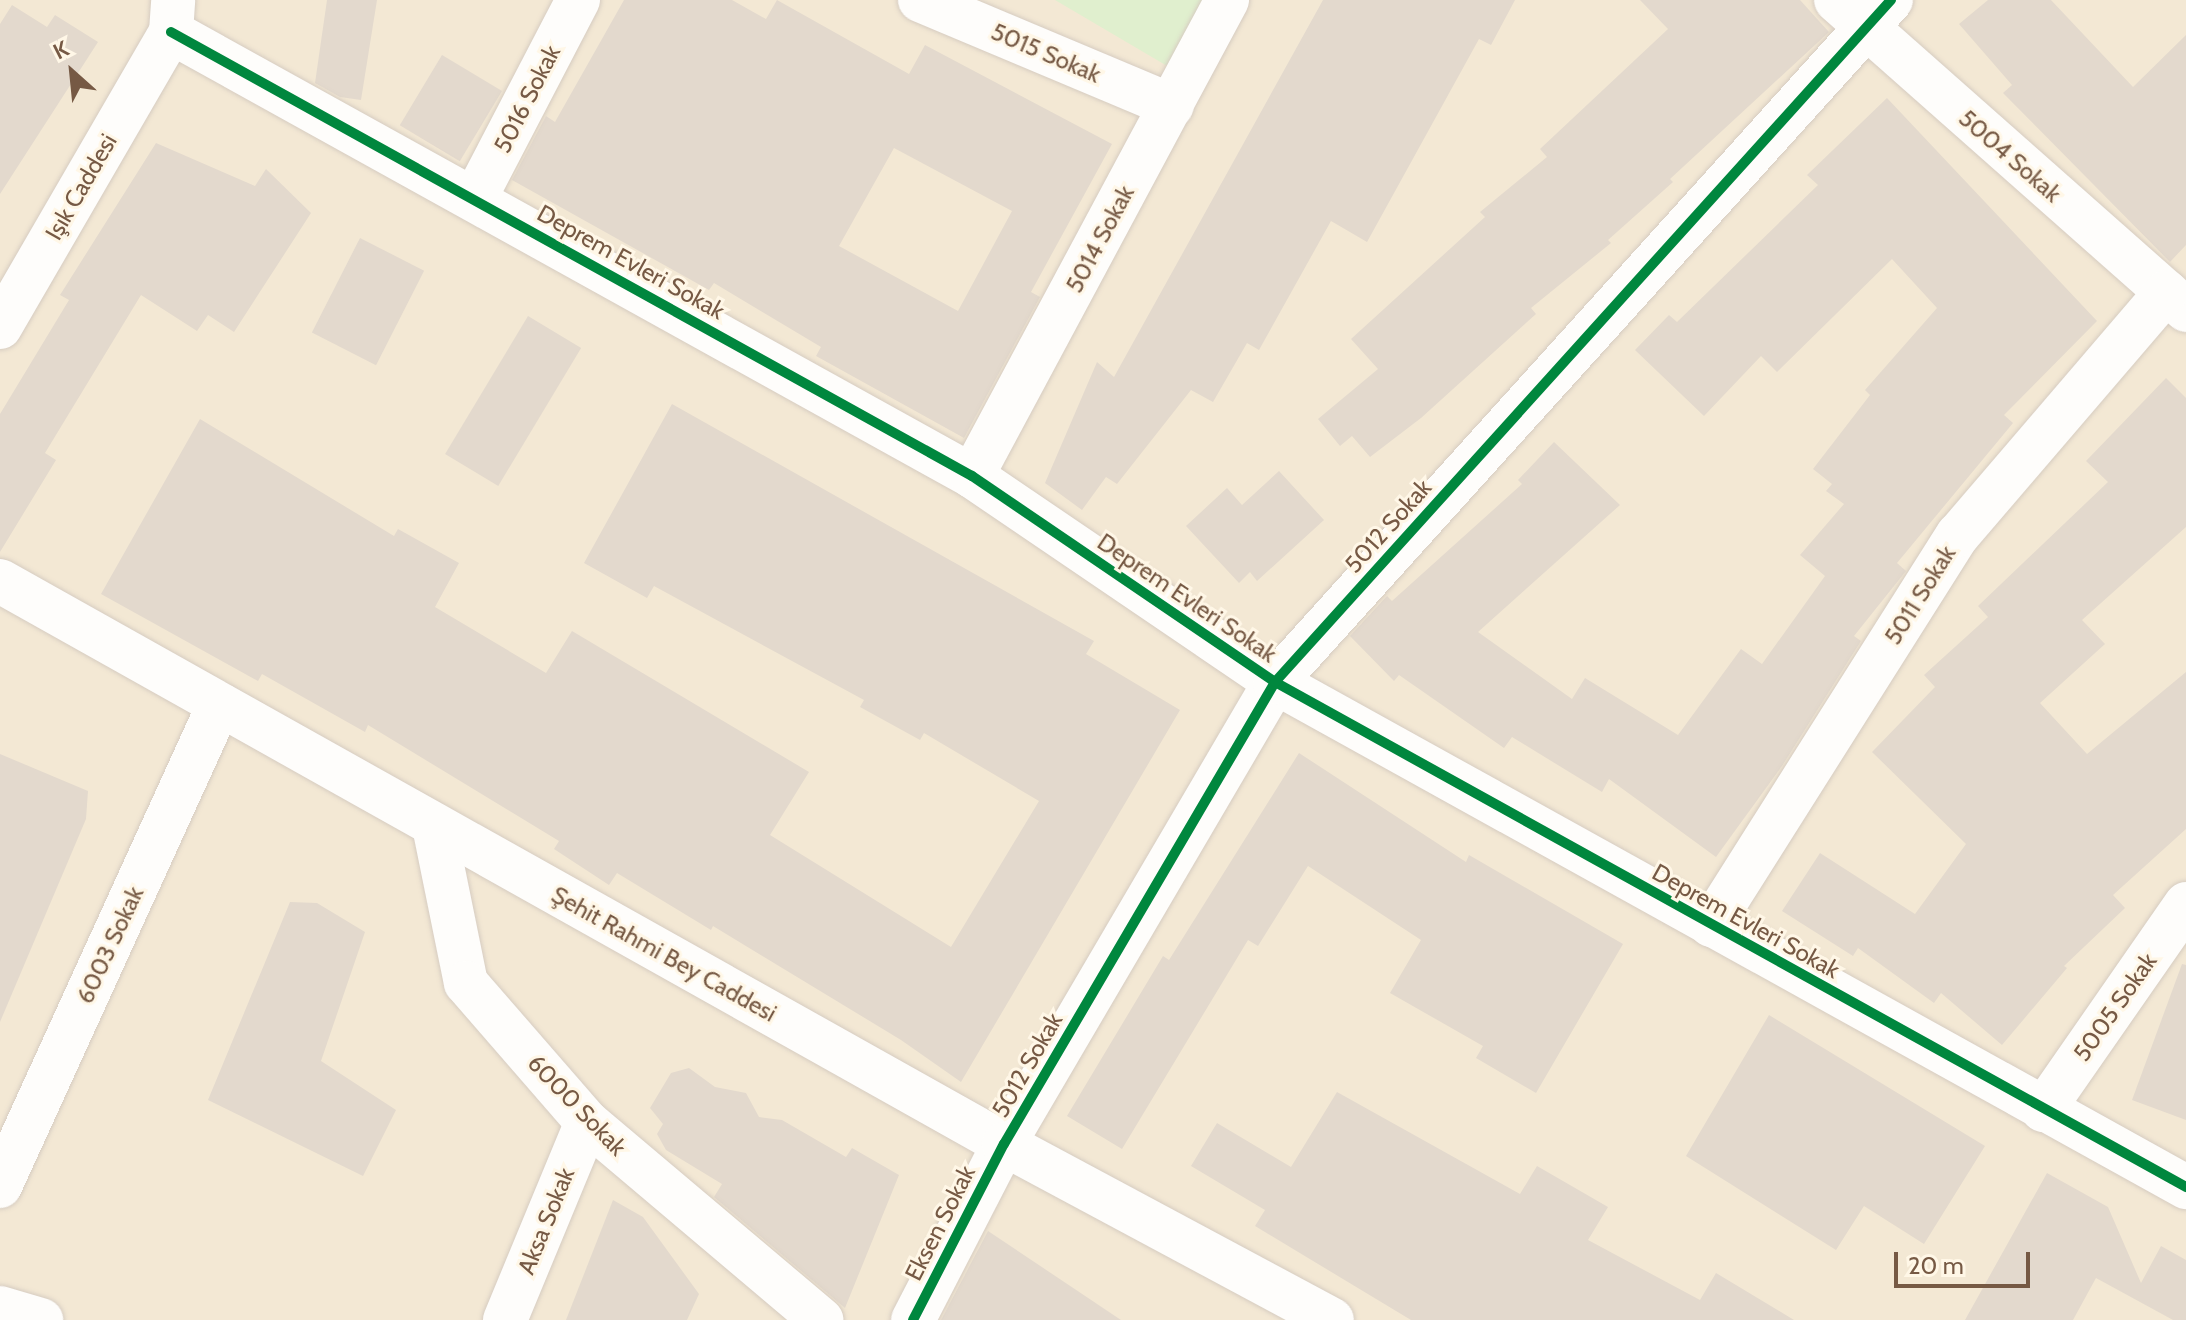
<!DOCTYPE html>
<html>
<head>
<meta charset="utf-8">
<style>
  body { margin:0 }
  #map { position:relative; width:2186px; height:1320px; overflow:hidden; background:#f7f1e5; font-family:Cabin,sans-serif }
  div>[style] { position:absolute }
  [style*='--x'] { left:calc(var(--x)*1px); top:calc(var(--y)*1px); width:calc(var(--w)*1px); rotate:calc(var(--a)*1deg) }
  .residential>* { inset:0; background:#f3e8d4; transform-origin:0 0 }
  .green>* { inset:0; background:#e0efce }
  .building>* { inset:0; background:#e3d9cd; transform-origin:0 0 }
  .roads { filter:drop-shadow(0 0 2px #d6ccc1) drop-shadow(0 0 2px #d6ccc1) }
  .minor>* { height:44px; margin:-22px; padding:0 22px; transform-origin:22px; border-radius:22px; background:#fefdfb }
  .tertiary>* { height:44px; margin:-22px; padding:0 22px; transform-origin:22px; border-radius:22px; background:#fefdfb }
  .secondary>* { height:44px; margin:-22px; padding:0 22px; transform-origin:22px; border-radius:22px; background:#fefdfb }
  .cycleway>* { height:10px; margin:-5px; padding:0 5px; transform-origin:5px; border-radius:5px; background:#00873e }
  span { translate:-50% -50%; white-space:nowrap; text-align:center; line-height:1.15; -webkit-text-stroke:6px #fff7e7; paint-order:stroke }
  .street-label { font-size:24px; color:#765944 }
  .north { position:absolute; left:32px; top:32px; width:80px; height:80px; -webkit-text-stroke:6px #fff7e7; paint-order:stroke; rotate:333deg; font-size:22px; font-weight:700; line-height:32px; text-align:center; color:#765944 }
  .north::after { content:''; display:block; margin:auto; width:28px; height:36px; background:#765944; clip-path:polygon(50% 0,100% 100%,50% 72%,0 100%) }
  .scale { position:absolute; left:1894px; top:1252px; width:136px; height:36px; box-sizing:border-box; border:4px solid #765944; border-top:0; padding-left:10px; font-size:24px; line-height:28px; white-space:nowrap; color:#765944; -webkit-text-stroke:6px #fff7e7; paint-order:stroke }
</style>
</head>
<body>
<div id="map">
  <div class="residential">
    <i style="left:0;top:0;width:2186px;height:1320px"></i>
  </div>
  <div class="green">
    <i style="clip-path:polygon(1055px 0,1215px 0,1179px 73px)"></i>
  </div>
  <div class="building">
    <i style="clip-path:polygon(327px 0,377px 0,361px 100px,340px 97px,315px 83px)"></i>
    <i style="clip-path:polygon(evenodd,624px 0,732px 0,766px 19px,777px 0,909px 74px,925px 45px,1112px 144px,1031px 292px,1040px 297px,964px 438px,816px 356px,821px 347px,714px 283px,709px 290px,512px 180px,546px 116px,555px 122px,624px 0,894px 148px,1012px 211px,958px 311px,839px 246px,894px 148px)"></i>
    <i style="clip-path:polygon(1323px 0,1515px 0,1491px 45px,1479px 39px,1367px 242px,1331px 221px,1259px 350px,1247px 343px,1213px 402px,1191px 390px,1117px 484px,1106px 477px,1082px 510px,1045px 483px,1097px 362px,1114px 377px)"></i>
    <i style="clip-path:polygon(1640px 0,1800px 0,1829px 32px,1670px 179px,1673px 182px,1608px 240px,1611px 243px,1531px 308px,1536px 314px,1421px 418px,1370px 457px,1352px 436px,1340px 446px,1318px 419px,1378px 369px,1351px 339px,1485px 217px,1480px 212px,1547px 157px,1540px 149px,1668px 29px)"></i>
    <i style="clip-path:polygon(1988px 0,2051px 0,2133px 87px,2186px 35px,2186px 245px,2170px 262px,2003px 93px,2012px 85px,1959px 24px)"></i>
    <i style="clip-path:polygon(12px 5px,47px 27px,55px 15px,98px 42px,0 194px,0 24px)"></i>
    <i style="left:442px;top:55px;width:70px;height:82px;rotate:31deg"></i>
    <i style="clip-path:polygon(1887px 98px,2097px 321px,2004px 415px,2013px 423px,1897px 563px,1906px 571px,1854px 636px,1861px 641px,1782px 766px,1716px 857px,1609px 779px,1602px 792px,1512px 737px,1504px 748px,1399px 675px,1394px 681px,1350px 636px,1387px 596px,1392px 601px,1522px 484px,1518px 480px,1554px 442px,1620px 505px,1478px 632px,1572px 699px,1585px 678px,1678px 735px,1741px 649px,1762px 664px,1825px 576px,1800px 555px,1844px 504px,1826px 491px,1832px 484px,1813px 469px,1870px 395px,1865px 390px,1937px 308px,1892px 259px,1777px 372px,1761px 356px,1704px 416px,1635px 350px,1669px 315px,1677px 322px,1818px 185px,1807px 175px)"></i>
    <i style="clip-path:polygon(156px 143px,255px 186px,266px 169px,311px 213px,234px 332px,208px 315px,197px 331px,141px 295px,45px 453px,56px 460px,0 552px,0 414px,69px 300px,60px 295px)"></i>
    <i style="left:360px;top:238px;width:72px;height:106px;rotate:27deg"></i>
    <i style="left:528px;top:316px;width:62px;height:161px;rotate:31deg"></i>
    <i style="clip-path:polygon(2166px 378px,2186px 398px,2186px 527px,2082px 620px,2105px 644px,2040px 703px,2087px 754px,2186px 672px,2186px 829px,2113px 895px,2125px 908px,2064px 966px,2067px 968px,2002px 1045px,1941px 993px,1934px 1003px,1858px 948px,1853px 956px,1782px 911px,1820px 853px,1915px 914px,1966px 844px,1872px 752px,1935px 687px,1924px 675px,1988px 617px,1978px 606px,2108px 482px,2086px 461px)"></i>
    <i style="clip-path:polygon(672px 404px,1094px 641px,1086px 654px,1180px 710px,961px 1082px,901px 1040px,713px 926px,711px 930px,617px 873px,609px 885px,554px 849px,559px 841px,368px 725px,365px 732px,262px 674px,258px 681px,101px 594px,200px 419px,394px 536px,398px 529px,459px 563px,435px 607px,546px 673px,572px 631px,809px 772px,770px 835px,951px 947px,1039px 801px,924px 733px,920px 740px,860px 707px,864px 700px,654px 586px,647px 598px,584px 563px)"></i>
    <i style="clip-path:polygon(1279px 471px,1324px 520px,1257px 581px,1250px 572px,1239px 583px,1186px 526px,1227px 488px,1242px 505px)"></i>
    <i style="clip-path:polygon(1299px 753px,1466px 862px,1469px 855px,1623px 944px,1536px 1093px,1476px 1058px,1483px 1046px,1390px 993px,1421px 940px,1308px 866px,1258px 946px,1248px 940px,1122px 1149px,1067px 1116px,1163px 956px,1169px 960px)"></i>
    <i style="clip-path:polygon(0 754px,88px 791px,86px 819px,0 1022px)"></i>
    <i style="clip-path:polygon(290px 902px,317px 903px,365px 932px,321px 1061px,396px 1110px,363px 1176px,208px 1100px)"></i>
    <i style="clip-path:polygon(2182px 964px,2186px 965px,2186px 1120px,2132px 1100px)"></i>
    <i style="clip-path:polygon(1769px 1015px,1985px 1146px,1924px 1244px,1864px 1206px,1836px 1250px,1686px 1156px)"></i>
    <i style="clip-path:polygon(689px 1068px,715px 1087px,746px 1093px,759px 1117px,782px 1120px,846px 1157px,852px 1148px,899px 1175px,845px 1308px,714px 1197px,722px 1184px,666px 1150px,657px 1134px,663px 1124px,650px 1108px,671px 1073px)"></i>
    <i style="clip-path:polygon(1337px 1092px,1520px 1194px,1537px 1166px,1608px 1207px,1588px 1240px,1700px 1300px,1716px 1273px,1794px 1320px,1411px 1320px,1255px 1226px,1265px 1210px,1191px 1166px,1217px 1123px,1291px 1167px)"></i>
    <i style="clip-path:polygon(2047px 1173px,2108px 1207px,2141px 1283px,2161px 1246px,2186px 1260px,2186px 1320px,2173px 1320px,2096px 1278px,2073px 1320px,1965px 1320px)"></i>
    <i style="clip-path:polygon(613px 1200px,643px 1217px,699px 1294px,687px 1320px,566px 1320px)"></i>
    <i style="clip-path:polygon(988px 1231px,1121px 1320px,941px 1320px)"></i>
  </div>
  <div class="roads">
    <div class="minor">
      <i style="--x:920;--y:0;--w:273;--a:22.8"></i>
      <i style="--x:1836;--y:0;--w:468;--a:41.5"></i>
      <i style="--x:171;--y:32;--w:916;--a:29"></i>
      <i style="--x:972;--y:476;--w:366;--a:34.2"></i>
      <i style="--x:1275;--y:682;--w:1042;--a:29"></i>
      <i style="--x:475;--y:198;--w:223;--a:-62.5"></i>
      <i style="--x:972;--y:476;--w:540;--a:-61.82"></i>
      <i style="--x:434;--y:826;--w:160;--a:78.5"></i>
      <i style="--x:466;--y:983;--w:184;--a:49"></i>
      <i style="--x:587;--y:1122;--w:307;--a:40.2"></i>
      <i style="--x:1711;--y:925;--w:462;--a:-57.7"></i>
      <i style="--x:1958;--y:535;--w:320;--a:-49.4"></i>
      <i style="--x:2043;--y:1110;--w:251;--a:-55.2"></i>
      <i style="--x:0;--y:1186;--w:529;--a:-65.52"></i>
      <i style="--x:0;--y:1308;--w:43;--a:16.3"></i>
      <i style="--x:505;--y:1320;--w:214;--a:-67.5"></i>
      <i style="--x:913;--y:1320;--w:198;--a:-62.7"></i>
      <i style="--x:1004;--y:1144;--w:536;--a:-59.6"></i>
      <i style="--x:1275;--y:682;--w:919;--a:-47.91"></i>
    </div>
    <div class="tertiary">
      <i style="--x:0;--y:327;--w:341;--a:-59.9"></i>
      <i style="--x:171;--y:32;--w:32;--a:-86"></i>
    </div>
    <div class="secondary">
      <i style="--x:0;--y:581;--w:1151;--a:29.28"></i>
      <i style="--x:1004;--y:1144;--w:372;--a:28.2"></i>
    </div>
  </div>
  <div class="cycleway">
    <i style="--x:171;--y:32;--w:916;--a:29"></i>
    <i style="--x:972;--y:476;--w:366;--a:34.2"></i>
    <i style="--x:1275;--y:682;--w:1042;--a:29"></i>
    <i style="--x:913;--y:1320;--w:198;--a:-62.7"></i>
    <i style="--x:1004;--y:1144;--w:536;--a:-59.6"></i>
    <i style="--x:1275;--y:682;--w:919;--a:-47.91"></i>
  </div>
  <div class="street-label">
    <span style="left:1046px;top:53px;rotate:23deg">5015 Sokak</span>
    <span style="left:527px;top:99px;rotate:-63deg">5016 Sokak</span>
    <span style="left:2010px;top:156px;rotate:41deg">5004 Sokak</span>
    <span style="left:81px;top:187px;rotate:-60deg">Işık Caddesi</span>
    <span style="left:1100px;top:239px;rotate:-62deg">5014 Sokak</span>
    <span style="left:631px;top:262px;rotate:29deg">Deprem Evleri Sokak</span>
    <span style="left:1388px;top:526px;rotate:-48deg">5012 Sokak</span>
    <span style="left:1920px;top:595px;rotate:-58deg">5011 Sokak</span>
    <span style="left:1187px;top:598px;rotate:34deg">Deprem Evleri Sokak</span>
    <span style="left:1746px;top:921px;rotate:29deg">Deprem Evleri Sokak</span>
    <span style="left:110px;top:945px;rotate:-65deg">6003 Sokak</span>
    <span style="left:664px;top:954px;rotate:29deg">Şehit Rahmi Bey Caddesi</span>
    <span style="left:2115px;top:1007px;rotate:-55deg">5005 Sokak</span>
    <span style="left:1027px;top:1065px;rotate:-60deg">5012 Sokak</span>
    <span style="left:577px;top:1105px;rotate:46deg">6000 Sokak</span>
    <span style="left:546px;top:1221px;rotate:-68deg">Aksa Sokak</span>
    <span style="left:940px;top:1223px;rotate:-63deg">Eksen Sokak</span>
  </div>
  <div class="north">K</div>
  <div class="scale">20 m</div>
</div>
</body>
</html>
